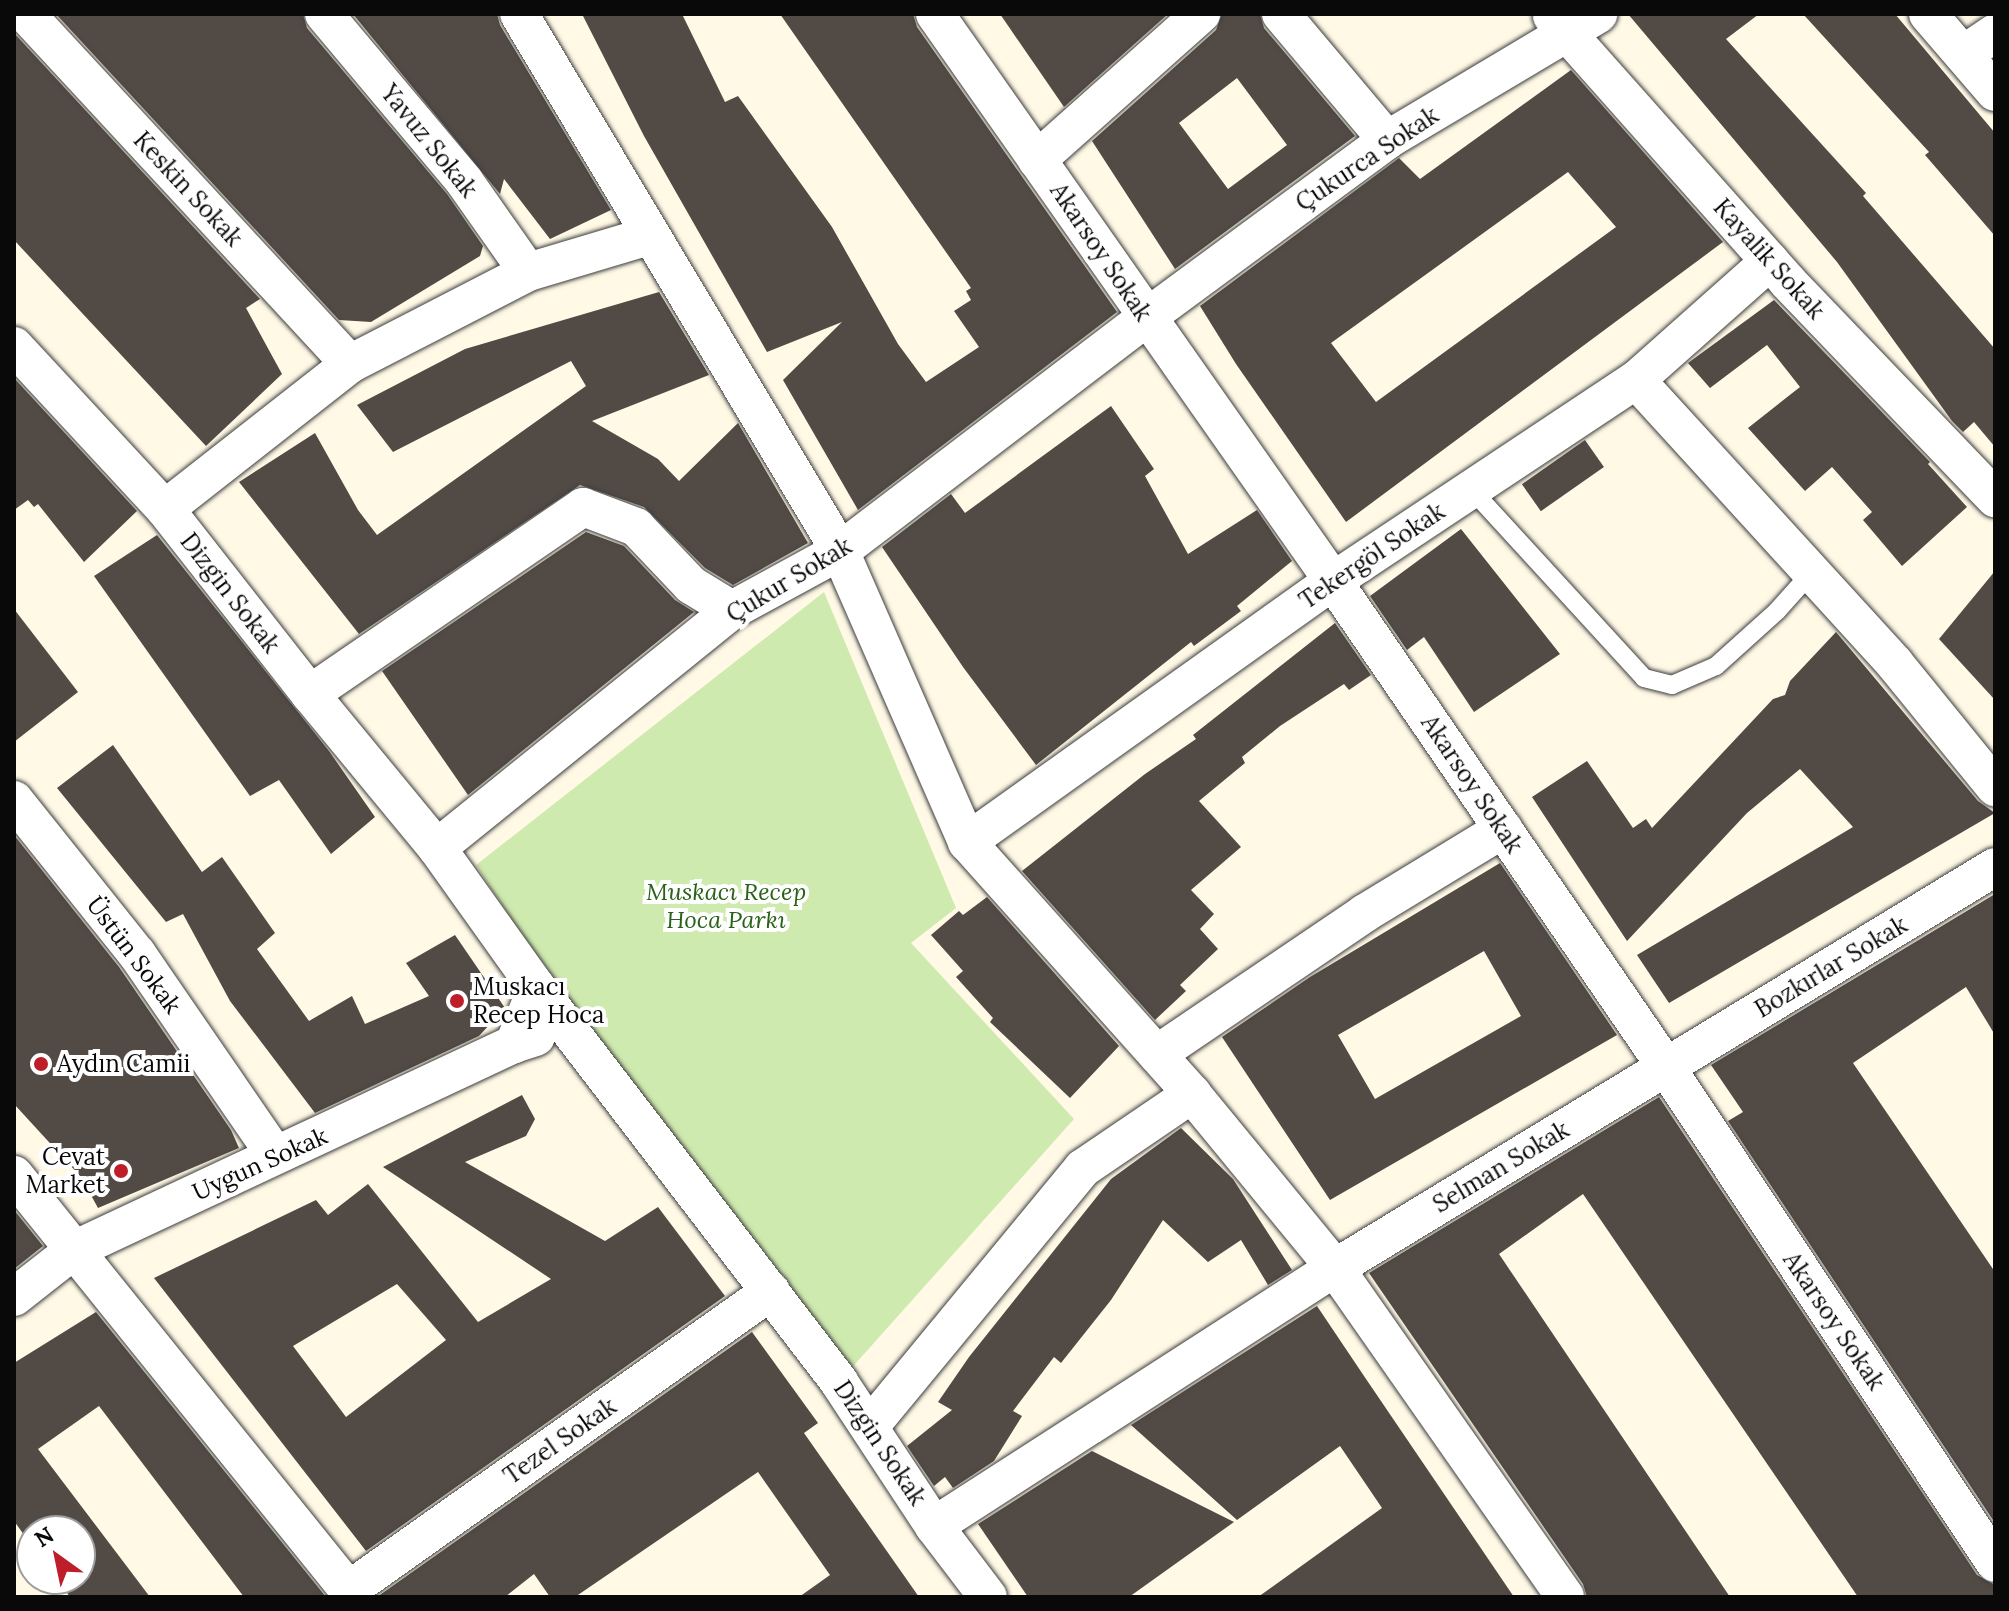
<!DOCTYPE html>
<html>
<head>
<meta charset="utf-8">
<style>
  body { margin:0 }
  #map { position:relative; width:2009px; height:1611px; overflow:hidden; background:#fff9e6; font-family:Lora,serif }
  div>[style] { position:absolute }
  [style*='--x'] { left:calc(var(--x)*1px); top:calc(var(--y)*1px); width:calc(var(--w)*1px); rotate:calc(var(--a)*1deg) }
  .green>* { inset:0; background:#cfeaaf }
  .building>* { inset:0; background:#524a45; transform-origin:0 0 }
  .roads { filter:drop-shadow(0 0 2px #3c3c3c) drop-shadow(0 0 2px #3c3c3c) }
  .service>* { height:18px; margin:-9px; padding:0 9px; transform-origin:9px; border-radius:9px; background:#fff }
  .minor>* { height:38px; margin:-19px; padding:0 19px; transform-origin:19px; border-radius:19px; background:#fff }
  .dots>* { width:22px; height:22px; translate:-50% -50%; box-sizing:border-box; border:4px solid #fff; border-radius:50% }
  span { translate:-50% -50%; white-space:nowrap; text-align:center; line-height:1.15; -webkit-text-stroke:8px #fff; paint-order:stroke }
  .street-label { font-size:24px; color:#090909 }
  .park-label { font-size:24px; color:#2a6219; font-style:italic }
  .poi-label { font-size:24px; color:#090909 }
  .left { translate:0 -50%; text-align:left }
  .right { translate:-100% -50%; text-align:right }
  .frame { position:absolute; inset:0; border:16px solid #090909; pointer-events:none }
  .north { position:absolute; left:16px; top:1515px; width:80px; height:80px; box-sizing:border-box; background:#fff; border:2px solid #9d9d9d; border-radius:50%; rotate:327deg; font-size:22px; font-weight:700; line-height:32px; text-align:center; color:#090909 }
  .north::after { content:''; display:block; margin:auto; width:28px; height:36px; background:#bd1e29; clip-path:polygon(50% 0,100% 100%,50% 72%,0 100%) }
</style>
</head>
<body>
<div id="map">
  <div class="green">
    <i style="clip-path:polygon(824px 592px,956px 908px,911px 943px,1074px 1119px,839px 1382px,659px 1147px,476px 865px)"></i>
  </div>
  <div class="building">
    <i style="clip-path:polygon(56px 14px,303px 14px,307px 28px,447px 194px,483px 246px,480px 256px,371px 322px,339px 320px)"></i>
    <i style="clip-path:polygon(353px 14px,497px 14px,500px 25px,611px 210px,550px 239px,504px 179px,500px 194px)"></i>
    <i style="clip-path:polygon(582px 14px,682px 14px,725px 102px,738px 96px,832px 227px,898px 344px,926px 382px,979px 347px,954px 311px,971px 300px,966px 291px,971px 288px,780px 14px,913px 14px,917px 27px,1117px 312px,858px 510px,783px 380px,842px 322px,767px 352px,644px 136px)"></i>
    <i style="clip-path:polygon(1000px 14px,1168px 14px,1064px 107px)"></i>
    <i style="clip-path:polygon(evenodd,1222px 14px,1260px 14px,1264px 28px,1355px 136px,1175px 269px,1092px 141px,1216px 30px,1222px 14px,1237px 78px,1287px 145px,1228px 189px,1179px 123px,1237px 78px)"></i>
    <i style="clip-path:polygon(1628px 14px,1759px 14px,1726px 39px,1866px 193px,1863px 196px,1995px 349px,1995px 447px,1974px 422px,1963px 432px,1952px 421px,1837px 262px)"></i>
    <i style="clip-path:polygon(1803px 14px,1895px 14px,1995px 133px,1995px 236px,1925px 155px,1929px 152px)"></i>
    <i style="clip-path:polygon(14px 33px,260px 299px,246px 308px,282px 374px,206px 446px,14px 240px)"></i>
    <i style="clip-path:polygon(evenodd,1571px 70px,1723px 242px,1346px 522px,1236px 364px,1200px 306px,1399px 158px,1420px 179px,1571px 70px,1568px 172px,1616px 227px,1376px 402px,1331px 343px,1568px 172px)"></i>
    <i style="clip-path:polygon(659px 292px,709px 375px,592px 421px,658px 459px,679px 481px,738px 423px,808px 543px,733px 585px,705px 568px,644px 507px,580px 485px,359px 634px,239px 482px,315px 433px,358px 510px,377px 535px,586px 386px,571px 361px,393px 452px,357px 405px,465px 349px)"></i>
    <i style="clip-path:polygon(1774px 300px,1930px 462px,1928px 464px,1967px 507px,1902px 566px,1863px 520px,1872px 512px,1832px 467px,1805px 491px,1748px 428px,1800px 387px,1767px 345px,1710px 388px,1688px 363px)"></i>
    <i style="clip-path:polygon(14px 378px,137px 511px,84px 562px,38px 504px,34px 507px,28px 500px,14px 510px)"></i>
    <i style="clip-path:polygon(1111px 406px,1154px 469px,1145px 476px,1188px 554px,1257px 510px,1292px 561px,1237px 606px,1241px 611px,1194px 646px,1191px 642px,1036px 765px,963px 667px,882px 547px,951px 494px,965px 513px)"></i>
    <i style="left:1585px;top:440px;width:33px;height:77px;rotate:55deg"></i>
    <i style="clip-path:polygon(1461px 529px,1560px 654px,1474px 712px,1424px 637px,1407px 650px,1370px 596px)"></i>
    <i style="clip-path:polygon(586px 532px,624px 546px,675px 600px,694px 612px,468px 795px,382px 671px)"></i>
    <i style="clip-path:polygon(157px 535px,329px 751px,375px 817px,331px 854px,279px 780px,250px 796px,94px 576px)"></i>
    <i style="clip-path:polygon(1995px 571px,1995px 700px,1939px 639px)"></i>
    <i style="clip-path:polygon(14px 609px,78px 692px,14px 742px)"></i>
    <i style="clip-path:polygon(1335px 623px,1371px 675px,1349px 690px,1344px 684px,1280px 726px,1242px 757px,1245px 763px,1199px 801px,1241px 847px,1191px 890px,1214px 914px,1200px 929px,1218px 949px,1180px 985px,1186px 991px,1155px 1020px,1022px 871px,1145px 774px,1196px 739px,1193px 735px)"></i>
    <i style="clip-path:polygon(1836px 632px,1978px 801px,1995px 813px,1669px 1003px,1637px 955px,1853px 827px,1800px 769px,1747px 813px,1627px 941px,1532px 797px,1587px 761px,1633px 828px,1646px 819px,1652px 828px,1773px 699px,1785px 695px,1790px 681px)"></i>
    <i style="clip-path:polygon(113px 745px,202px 872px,222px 857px,275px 933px,257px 949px,309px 1021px,352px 996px,365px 1024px,429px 996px,406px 963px,455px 935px,505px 1008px,479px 1036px,315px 1113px,230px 1001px,183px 914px,166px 922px,57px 788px)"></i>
    <i style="clip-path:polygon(14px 835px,119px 967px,231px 1130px,239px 1148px,98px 1208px,81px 1177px,14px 1104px)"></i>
    <i style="clip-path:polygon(evenodd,1500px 863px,1617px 1035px,1330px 1200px,1222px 1037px,1310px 977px,1500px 863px,1484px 951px,1521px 1016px,1375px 1099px,1338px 1035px,1484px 951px)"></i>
    <i style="clip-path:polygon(1995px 894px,1995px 1035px,1966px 987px,1853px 1063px,1995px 1272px,1995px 1523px,1728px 1121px,1743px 1112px,1711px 1065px)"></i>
    <i style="clip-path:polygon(987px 897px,1119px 1046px,1070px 1098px,990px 1022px,993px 1018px,956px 977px,963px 971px,931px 935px,959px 911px,963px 915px)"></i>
    <i style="clip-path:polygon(evenodd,522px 1095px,535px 1119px,526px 1136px,465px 1162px,605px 1241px,658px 1207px,725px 1296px,366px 1551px,154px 1278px,316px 1200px,328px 1215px,368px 1184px,478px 1322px,551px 1279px,383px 1167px,522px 1095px,397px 1284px,446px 1340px,346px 1417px,293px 1346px,397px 1284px)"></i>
    <i style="clip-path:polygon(1659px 1097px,1977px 1575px,1995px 1585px,1995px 1597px,1858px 1597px,1583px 1194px,1499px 1254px,1730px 1597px,1587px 1597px,1583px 1584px,1369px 1273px)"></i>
    <i style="clip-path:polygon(1181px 1128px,1233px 1179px,1292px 1270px,1268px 1285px,1241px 1240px,1208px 1262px,1163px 1220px,1111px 1300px,1061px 1363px,1054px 1357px,1013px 1411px,1022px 1416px,994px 1461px,953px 1488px,945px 1477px,934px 1486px,907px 1446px,952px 1410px,938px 1402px,969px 1357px,1111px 1179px)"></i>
    <i style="clip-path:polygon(14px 1210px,43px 1246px,14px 1269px)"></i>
    <i style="clip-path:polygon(1317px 1306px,1364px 1376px,1514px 1597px,1258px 1597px,1382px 1508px,1340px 1446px,1237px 1520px,1131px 1425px)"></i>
    <i style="clip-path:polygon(96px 1312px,326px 1597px,244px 1597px,99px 1406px,38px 1449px,150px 1597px,70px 1597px,57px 1579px,80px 1579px,80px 1531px,32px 1531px,32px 1546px,14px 1521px,14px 1363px)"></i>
    <i style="clip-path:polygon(752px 1332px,818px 1423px,804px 1433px,919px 1597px,799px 1597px,830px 1575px,758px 1472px,575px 1597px,550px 1597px,534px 1574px,505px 1597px,377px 1597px)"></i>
    <i style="clip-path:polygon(1092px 1451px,1234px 1522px,1129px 1597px,1028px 1597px,978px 1524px)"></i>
  </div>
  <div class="roads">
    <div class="service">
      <i style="--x:1471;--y:489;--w:256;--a:47.5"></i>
      <i style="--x:1644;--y:678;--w:29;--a:14"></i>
      <i style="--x:1672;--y:685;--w:48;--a:-23.4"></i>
      <i style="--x:1716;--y:666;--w:82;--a:-42"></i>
      <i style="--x:1777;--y:611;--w:51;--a:-48.2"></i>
    </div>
    <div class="minor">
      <i style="--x:26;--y:14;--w:477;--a:47.2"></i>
      <i style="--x:324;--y:14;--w:218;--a:50"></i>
      <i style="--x:464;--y:181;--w:111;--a:54.9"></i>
      <i style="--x:519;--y:14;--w:626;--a:59.13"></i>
      <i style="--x:840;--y:551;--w:318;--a:66.4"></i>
      <i style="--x:967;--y:842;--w:338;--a:48.2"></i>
      <i style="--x:1192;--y:1094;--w:225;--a:50.6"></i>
      <i style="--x:1335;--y:1268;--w:401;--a:55"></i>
      <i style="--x:935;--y:14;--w:693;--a:54.93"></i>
      <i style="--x:1333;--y:581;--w:589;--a:55.58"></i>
      <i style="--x:1666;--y:1067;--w:595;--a:56.44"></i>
      <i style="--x:1281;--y:14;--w:165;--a:49.9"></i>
      <i style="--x:1928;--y:14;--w:103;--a:49.3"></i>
      <i style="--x:1552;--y:16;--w:354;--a:48.4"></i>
      <i style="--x:1787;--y:281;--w:301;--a:46.2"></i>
      <i style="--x:1964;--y:54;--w:37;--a:-34"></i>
      <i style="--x:1037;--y:160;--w:220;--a:-41.7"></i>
      <i style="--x:14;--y:346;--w:222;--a:47.2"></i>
      <i style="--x:165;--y:509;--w:235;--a:51.9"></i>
      <i style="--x:310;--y:694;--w:200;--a:50.5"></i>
      <i style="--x:437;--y:848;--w:172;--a:54.5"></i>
      <i style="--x:537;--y:988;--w:61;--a:112.3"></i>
      <i style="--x:1636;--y:380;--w:384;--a:47.6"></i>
      <i style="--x:1895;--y:664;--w:159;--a:50.9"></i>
      <i style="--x:165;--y:509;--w:235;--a:-38.1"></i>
      <i style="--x:350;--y:364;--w:200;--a:-27.3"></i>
      <i style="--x:528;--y:272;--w:126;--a:-16.6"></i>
      <i style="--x:310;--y:694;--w:331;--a:-34.4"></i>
      <i style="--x:583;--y:507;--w:57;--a:20.7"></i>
      <i style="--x:636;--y:527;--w:80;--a:46.5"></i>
      <i style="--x:691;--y:585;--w:48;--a:31.4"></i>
      <i style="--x:14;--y:800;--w:197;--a:51.4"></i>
      <i style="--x:137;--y:954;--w:244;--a:55.5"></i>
      <i style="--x:967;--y:842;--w:450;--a:-35.5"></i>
      <i style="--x:1333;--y:581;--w:364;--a:-33.6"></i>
      <i style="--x:1636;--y:380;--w:179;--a:-41.6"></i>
      <i style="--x:437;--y:848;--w:379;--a:-38.9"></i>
      <i style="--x:732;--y:610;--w:123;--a:-28.6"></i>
      <i style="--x:840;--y:551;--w:385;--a:-37.3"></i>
      <i style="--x:1146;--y:318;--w:300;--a:-36.4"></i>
      <i style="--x:1387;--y:140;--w:246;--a:-30.8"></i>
      <i style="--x:537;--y:988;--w:496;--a:52.5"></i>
      <i style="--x:839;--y:1382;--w:173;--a:56.6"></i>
      <i style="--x:934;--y:1526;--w:89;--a:52.7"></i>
      <i style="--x:1157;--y:1054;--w:251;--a:-34.1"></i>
      <i style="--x:1365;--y:913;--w:162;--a:-31.3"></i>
      <i style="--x:14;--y:1175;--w:542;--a:51.14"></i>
      <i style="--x:14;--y:1297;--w:76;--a:-38.1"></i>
      <i style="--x:74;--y:1250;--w:486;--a:-25.1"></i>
      <i style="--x:514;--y:1044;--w:23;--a:-18"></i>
      <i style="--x:871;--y:1425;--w:333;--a:-50.5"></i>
      <i style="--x:1083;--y:1168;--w:132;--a:-34.2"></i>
      <i style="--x:934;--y:1526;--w:477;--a:-32.8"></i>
      <i style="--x:1335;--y:1268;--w:772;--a:-31.28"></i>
      <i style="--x:349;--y:1590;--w:517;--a:-35.32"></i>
    </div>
  </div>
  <div class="dots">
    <i style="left:457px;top:1001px;background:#bd1e29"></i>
    <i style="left:41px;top:1064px;background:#bd1e29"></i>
    <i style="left:121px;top:1171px;background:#bd1e29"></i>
  </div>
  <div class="street-label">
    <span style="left:429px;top:141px;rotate:51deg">Yavuz Sokak</span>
    <span style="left:1367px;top:159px;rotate:-34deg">Çukurca Sokak</span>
    <span style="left:188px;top:189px;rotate:47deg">Keskin Sokak</span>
    <span style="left:1101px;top:252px;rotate:56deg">Akarsoy Sokak</span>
    <span style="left:1769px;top:259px;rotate:48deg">Kayalik Sokak</span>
    <span style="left:1372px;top:556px;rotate:-34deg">Tekergöl Sokak</span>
    <span style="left:789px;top:580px;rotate:-31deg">Çukur Sokak</span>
    <span style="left:230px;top:593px;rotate:52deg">Dizgin Sokak</span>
    <span style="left:1472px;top:784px;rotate:56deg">Akarsoy Sokak</span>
    <span style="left:134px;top:955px;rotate:53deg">Üstün Sokak</span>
    <span style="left:1831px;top:967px;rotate:-31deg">Bozkırlar Sokak</span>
    <span style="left:260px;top:1164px;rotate:-24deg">Uygun Sokak</span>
    <span style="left:1501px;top:1167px;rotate:-31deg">Selman Sokak</span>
    <span style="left:1834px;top:1321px;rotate:56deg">Akarsoy Sokak</span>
    <span style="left:560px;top:1441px;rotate:-35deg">Tezel Sokak</span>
    <span style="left:880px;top:1443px;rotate:56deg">Dizgin Sokak</span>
  </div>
  <div class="park-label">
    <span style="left:726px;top:906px">Muskacı Recep<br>Hoca Parkı</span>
  </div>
  <div class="poi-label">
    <span class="left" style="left:473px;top:1001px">Muskacı<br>Recep Hoca</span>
    <span class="left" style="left:57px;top:1064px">Aydın Camii</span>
    <span class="right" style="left:105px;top:1171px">Cevat<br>Market</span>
  </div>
  <div class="frame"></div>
  <div class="north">N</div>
</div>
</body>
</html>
